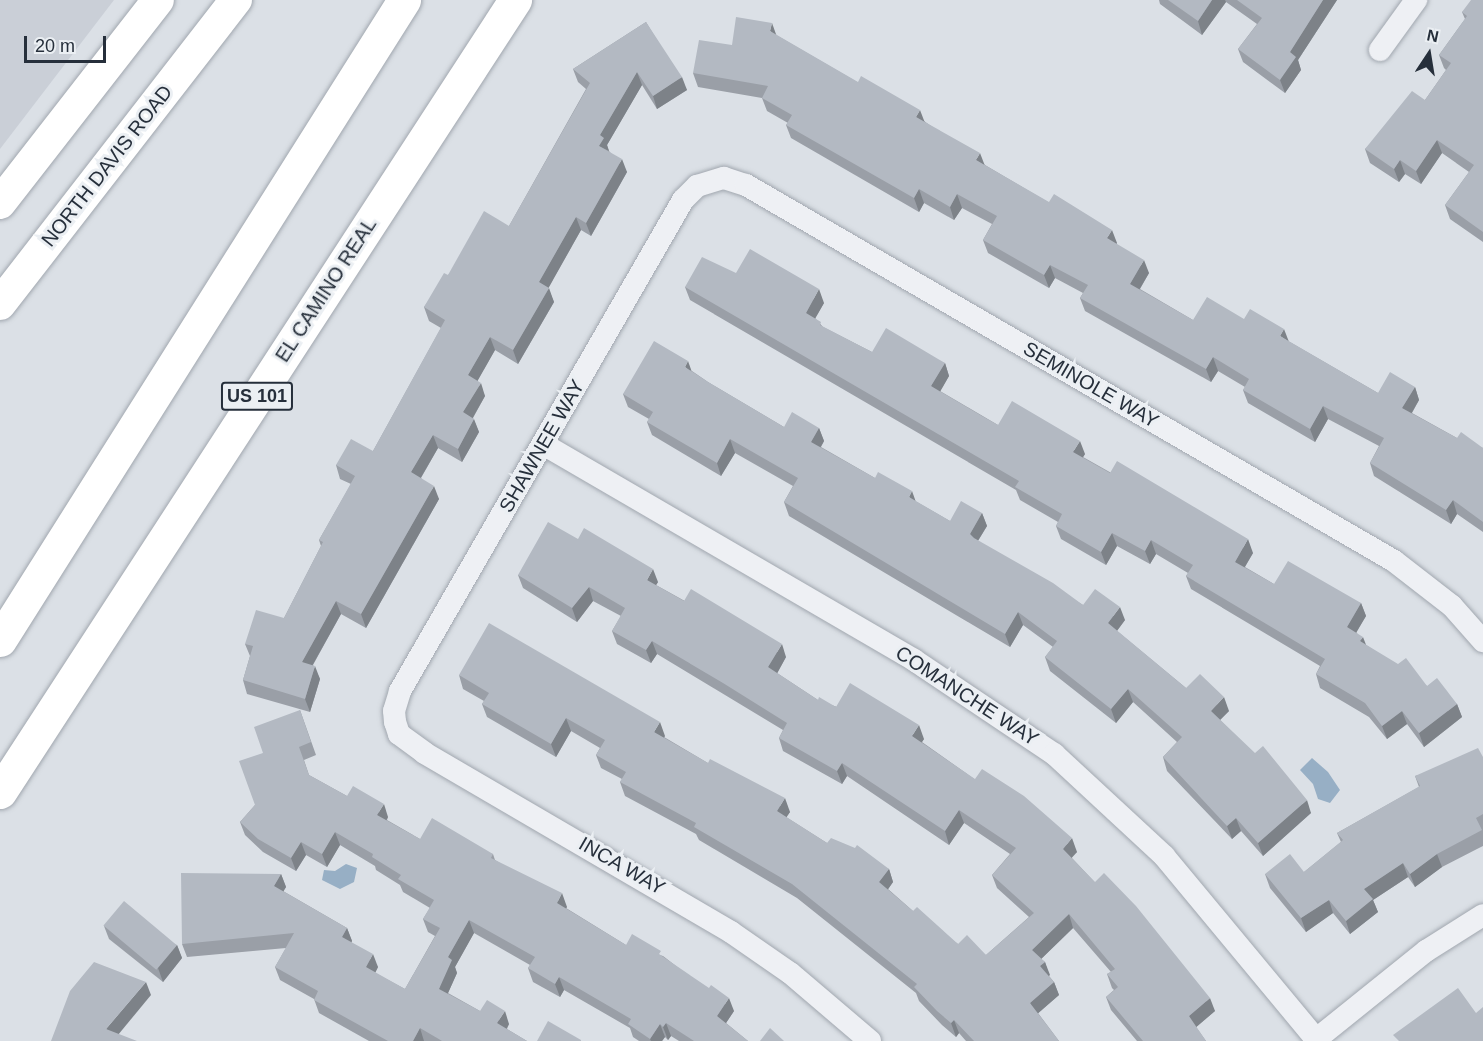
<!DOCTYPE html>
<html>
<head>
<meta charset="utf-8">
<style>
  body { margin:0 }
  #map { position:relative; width:1483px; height:1041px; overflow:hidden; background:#dbe0e6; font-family:Arial,sans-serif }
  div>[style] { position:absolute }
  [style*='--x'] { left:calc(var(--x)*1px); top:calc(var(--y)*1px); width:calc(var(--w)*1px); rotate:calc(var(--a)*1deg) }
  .built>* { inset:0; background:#cacfd7 }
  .water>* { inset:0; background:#97afc5 }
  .roads { filter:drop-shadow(0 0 2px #a1a7af) drop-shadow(0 0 2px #a1a7af) }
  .street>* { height:22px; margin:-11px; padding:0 11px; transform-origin:11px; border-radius:11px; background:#eef0f4 }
  .secondary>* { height:32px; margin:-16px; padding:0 16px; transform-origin:16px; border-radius:16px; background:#fff }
  .highway>* { height:33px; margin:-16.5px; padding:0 16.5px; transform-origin:16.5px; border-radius:16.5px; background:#fff }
  .wall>* { inset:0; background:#9a9fa7 }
  .shaded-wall>* { inset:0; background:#7d8288 }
  .building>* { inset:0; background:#b3b9c2; transform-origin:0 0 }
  span { translate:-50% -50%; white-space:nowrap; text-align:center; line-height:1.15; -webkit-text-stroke:6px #ebeff3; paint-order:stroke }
  .shield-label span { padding:2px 4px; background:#ebeff3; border:2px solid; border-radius:4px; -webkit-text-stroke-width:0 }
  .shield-label { font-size:18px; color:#262f3b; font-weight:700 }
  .street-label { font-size:20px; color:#262f3b }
  .north { position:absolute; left:1399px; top:24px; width:60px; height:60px; -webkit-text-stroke:4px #ebeff3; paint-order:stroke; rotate:12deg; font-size:16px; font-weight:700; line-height:24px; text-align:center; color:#262f3b }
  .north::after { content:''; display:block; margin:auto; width:21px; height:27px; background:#262f3b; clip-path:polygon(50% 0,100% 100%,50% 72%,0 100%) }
  .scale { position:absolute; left:24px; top:36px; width:82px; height:27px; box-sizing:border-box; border:3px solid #262f3b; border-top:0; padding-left:8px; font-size:18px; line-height:21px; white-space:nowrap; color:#262f3b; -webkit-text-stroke:4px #ebeff3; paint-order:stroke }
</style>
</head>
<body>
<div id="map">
  <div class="built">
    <i style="clip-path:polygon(0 0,114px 0,0 149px)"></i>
  </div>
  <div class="water">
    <i style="clip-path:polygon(1312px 758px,1328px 772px,1340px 790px,1330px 803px,1318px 799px,1313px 784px,1300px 770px)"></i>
    <i style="clip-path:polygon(346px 864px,357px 868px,354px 882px,340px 889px,322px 880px,324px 870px,335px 871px)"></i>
  </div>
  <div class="roads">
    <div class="street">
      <i style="--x:1380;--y:50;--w:62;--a:-54.2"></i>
      <i style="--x:543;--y:444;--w:429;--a:30.2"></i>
      <i style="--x:914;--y:660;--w:169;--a:33.9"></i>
      <i style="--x:1054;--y:754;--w:150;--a:42.8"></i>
      <i style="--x:1164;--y:856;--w:238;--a:50.3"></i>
      <i style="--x:870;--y:1041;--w:105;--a:-139.6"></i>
      <i style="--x:790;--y:973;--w:72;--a:-145.2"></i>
      <i style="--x:731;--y:932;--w:355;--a:-149.7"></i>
      <i style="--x:425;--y:753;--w:32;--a:-144"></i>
      <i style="--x:399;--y:734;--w:13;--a:-108"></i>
      <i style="--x:395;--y:722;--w:11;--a:-95"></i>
      <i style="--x:394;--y:711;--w:21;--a:-73"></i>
      <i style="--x:400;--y:691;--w:567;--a:-60.04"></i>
      <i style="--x:683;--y:200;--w:20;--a:-45"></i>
      <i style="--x:697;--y:186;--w:28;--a:-17"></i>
      <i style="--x:724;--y:178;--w:23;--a:18"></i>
      <i style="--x:746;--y:185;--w:749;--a:30.12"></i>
      <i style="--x:1394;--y:561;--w:73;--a:37.8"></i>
      <i style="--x:1452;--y:606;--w:47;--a:48.5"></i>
      <i style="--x:1314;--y:1041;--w:144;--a:-38.8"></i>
      <i style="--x:1426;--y:951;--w:67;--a:-32.3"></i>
    </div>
    <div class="secondary">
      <i style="--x:0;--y:203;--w:257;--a:-52.1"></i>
      <i style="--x:0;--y:304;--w:385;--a:-52.2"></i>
    </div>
    <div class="highway">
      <i style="--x:0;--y:640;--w:757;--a:-57.74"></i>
      <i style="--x:0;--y:792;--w:945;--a:-56.97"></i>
    </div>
  </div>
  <div class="wall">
    <i style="clip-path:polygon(1159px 0,1337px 0,1298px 60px,1301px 70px,1285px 93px,1243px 62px,1238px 49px,1257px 24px,1226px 2px,1202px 35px,1160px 4px)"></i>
    <i style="clip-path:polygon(1483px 0,1483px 242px,1450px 219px,1445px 205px,1469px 172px,1442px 153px,1421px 184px,1405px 174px,1399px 182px,1370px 163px,1365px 149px,1425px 100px,1446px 70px,1444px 68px,1439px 55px,1465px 19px,1462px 12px)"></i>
    <i style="clip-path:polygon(646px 22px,687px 90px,657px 109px,642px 85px,607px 145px,609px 151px,627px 172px,608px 206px,591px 236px,581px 230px,548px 288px,554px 302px,518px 364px,495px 350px,477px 381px,485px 396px,473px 418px,479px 432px,462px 462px,438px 448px,421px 478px,439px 499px,366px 628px,341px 614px,313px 665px,320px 679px,310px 712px,247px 694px,243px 680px,250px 656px,245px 644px,284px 618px,321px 546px,319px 540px,351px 484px,340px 479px,336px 465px,373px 451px,441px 328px,429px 321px,424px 307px,448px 275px,509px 226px,586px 89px,578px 82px,573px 69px)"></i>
    <i style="clip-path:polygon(776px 35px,924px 121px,985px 165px,1117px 243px,1116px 244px,1149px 273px,1140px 289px,1193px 320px,1244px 319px,1288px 341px,1378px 393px,1415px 387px,1419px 400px,1412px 413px,1457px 438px,1483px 448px,1483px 532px,1457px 514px,1451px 524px,1374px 476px,1370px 463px,1379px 446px,1328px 419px,1315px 442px,1248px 403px,1243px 390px,1245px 387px,1218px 371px,1211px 382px,1085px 311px,1080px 298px,1083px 293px,1055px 278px,1049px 288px,988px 253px,983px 240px,992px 224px,962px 208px,954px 220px,924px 203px,919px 212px,791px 138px,786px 125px,788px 123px,767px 111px,762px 98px,698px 87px,693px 73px,732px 45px)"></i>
    <i style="clip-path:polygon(736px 273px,824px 303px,815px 318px,823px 327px,872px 352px,945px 363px,949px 376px,940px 391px,998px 425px,1085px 454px,1083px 457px,1253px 553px,1245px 567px,1274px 584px,1361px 603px,1366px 616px,1356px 632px,1366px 645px,1427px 686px,1457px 704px,1462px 717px,1424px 747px,1407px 724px,1387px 739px,1369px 717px,1320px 688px,1316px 674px,1320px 666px,1191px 589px,1186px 576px,1188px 573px,1156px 554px,1150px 564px,1117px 546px,1106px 565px,1061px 539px,1056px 526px,1058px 522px,1020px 500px,1016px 490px,690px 300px,685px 287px)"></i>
    <i style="clip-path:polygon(692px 371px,708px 382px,784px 427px,819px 428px,824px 441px,821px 447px,915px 501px,950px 521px,982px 513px,987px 526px,978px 541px,1083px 605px,1125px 620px,1117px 631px,1186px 688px,1229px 711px,1220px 720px,1311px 813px,1263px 856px,1241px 831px,1232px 839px,1167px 771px,1163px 757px,1177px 742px,1133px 702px,1116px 723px,1050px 671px,1045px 657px,1053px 647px,1023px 625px,1010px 647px,789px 516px,784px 502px,793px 486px,735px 453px,721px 476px,652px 435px,647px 422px,649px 419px,628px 407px,623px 394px)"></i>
    <i style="clip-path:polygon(518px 575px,658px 582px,656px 585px,786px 657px,777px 673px,818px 700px,924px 739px,922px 742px,1077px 852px,1071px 857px,1215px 1011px,1196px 1027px,1206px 1041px,1137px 1041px,1111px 1010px,1106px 997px,1114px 990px,1112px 988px,1107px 974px,1111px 972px,1073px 928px,1041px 959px,1045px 962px,1049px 976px,1054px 982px,1059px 995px,1038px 1013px,1059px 1041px,966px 1041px,959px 1033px,956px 1037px,942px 1025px,919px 1001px,916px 993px,797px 898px,699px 840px,696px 834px,625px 796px,620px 782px,622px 779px,601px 768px,596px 755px,600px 748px,571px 731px,556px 757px,487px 717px,482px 704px,484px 701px,463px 689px,459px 675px,665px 736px,664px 737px,790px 812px,786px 817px,827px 843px,889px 869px,893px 882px,888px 889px,913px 911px,958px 944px,986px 955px,1029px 917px,997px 888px,992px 875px,1010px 854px,964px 823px,949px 845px,847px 776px,842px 784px,783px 751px,779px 738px,783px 730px,657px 654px,651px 663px,617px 644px,612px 631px,621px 616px,593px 601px,577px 622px,523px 588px)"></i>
    <i style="clip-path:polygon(300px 710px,316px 755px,304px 760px,309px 775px,347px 796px,388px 817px,387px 820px,420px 839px,493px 854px,495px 860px,567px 907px,566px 908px,626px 945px,663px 956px,734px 1011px,726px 1023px,748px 1041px,679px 1041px,671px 1036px,668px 1040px,665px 1037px,662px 1041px,639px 1041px,633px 1037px,630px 1028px,564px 990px,560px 997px,533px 982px,528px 968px,530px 965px,474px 933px,455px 967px,457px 973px,448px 993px,480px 1011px,509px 1024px,507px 1029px,527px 1041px,369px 1041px,319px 1013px,314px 999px,280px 980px,275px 967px,286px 948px,187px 957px,182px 944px,281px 874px,286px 887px,283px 891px,347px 928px,352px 941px,351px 942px,378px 967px,375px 973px,405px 989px,435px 936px,428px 932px,423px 919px,430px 908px,403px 892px,400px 885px,376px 870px,375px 866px,340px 845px,327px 867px,306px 855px,296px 871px,263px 852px,245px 835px,240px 822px,255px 805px,263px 753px)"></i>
    <i style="clip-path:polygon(1483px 757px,1483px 846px,1442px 867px,1415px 887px,1408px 877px,1373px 900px,1378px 912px,1350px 934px,1333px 913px,1306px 932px,1270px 888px,1265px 874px,1304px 872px,1341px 842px,1337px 833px,1419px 787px,1415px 776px)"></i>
    <i style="clip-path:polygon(104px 926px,177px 945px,182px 958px,163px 982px,109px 939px)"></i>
  </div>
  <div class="shaded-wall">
    <i style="clip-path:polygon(1212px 0,1225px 0,1226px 2px,1202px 35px,1198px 21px)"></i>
    <i style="clip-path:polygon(1323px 0,1337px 0,1298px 60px,1301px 70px,1285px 93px,1280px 80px,1290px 52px)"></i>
    <i style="clip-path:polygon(772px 23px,777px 37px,770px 31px)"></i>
    <i style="clip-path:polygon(637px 72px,642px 85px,607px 145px,609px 151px,599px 146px,600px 135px)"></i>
    <i style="clip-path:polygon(682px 77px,687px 90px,657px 109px,653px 96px)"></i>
    <i style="clip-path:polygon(920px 110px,925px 123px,916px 117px)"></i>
    <i style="clip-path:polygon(1437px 140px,1442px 153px,1421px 184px,1416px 171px)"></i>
    <i style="clip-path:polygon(980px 153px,985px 166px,976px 160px)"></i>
    <i style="clip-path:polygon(622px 159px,627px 172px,591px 236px,586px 223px)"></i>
    <i style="clip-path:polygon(1400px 160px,1405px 174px,1399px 182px,1394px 169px)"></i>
    <i style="clip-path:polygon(919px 189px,924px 203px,919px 212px,914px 198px)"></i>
    <i style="clip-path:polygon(957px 194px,962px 208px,954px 220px,950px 207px)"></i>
    <i style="clip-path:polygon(576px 217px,581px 230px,544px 296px,539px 282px)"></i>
    <i style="clip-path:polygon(1112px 230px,1117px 243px,1112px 252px,1107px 238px)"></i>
    <i style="clip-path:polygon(1144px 260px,1149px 273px,1135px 297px,1130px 284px)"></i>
    <i style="clip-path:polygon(1050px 265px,1055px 278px,1049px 288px,1044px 275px)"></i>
    <i style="clip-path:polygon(549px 288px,554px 302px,518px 364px,513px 350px)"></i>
    <i style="clip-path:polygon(819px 289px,824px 303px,811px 326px,806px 313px)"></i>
    <i style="clip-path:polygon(1284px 329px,1289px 342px,1280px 336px)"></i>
    <i style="clip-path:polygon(490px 337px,495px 350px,473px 389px,468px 375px)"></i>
    <i style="clip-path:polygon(1213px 357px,1218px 371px,1211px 382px,1206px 369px)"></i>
    <i style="clip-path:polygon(688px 361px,693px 375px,685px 367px)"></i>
    <i style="clip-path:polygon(945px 363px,949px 376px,936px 399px,931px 386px)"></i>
    <i style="clip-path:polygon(481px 383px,485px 396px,468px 426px,463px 412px)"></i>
    <i style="clip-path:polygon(1415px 387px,1419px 400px,1407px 421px,1402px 408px)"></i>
    <i style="clip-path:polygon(1323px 406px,1328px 419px,1315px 442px,1310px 429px)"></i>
    <i style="clip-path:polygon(474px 419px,479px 432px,462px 462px,458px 449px)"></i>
    <i style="clip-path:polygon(819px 428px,824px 441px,816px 455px,811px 442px)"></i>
    <i style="clip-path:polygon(433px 435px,438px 448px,416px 486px,411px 472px)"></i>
    <i style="clip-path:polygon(730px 439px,735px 453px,721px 476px,717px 463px)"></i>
    <i style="clip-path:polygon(1080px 441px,1085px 454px,1078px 465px,1073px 452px)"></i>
    <i style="clip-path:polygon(434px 486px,439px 499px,366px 628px,361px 614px)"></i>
    <i style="clip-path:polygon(912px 491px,917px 505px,909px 497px)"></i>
    <i style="clip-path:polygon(1453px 500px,1457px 514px,1451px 524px,1446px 510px)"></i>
    <i style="clip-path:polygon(982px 513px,987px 526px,974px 547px,970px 534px)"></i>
    <i style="clip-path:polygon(1112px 533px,1117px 546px,1106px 565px,1101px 552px)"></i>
    <i style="clip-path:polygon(1248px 539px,1253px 553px,1240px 575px,1235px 562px)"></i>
    <i style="clip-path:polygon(1151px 540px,1156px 554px,1150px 564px,1145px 551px)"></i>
    <i style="clip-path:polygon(653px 569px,658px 582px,651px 593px,647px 580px)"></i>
    <i style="clip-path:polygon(589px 587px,593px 601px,577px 622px,572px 608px)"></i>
    <i style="clip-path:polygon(336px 601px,341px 614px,307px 675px,302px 662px)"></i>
    <i style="clip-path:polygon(1361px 603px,1366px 616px,1352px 640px,1347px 627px)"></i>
    <i style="clip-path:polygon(1120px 607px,1125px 620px,1113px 636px,1108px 623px)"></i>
    <i style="clip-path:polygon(1018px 612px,1023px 625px,1010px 647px,1005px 634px)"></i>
    <i style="clip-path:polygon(1363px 637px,1368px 650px,1360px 641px)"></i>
    <i style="clip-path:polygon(652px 641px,657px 654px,651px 663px,646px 650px)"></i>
    <i style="clip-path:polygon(782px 644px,786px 657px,773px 681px,768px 667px)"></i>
    <i style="clip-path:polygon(315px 666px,320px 679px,310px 712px,305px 699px)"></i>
    <i style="clip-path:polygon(1128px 689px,1133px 702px,1116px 723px,1111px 709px)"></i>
    <i style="clip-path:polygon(1224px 697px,1229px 711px,1216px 724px,1211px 711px)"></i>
    <i style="clip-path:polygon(1457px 704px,1462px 717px,1424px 747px,1419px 733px)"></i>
    <i style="clip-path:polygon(1402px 711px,1407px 724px,1387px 739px,1382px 726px)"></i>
    <i style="clip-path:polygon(566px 718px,571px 731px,556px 757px,551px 744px)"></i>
    <i style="clip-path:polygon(660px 722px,665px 736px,659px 745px,654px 732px)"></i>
    <i style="clip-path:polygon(919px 725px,924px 739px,917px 749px,912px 736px)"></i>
    <i style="clip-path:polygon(842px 763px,847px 776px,842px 784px,837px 771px)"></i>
    <i style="clip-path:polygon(785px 798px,790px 812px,782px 824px,777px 811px)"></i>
    <i style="clip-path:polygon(1307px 800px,1311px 813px,1263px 856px,1258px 843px)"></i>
    <i style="clip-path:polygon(384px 804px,388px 817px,382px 828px,377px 815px)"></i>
    <i style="clip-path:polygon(959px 810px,964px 823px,949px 845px,945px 831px)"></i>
    <i style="clip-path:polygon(1236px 818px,1241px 831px,1232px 839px,1227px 826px)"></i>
    <i style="clip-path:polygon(335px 832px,340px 845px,327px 867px,322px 854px)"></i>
    <i style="clip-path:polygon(1072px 838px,1077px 852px,1068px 862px,1063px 849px)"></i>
    <i style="clip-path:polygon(301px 842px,306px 855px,296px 871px,291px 858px)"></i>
    <i style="clip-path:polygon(1437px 854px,1442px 867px,1415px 887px,1410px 874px)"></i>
    <i style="clip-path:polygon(1403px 863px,1408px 877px,1373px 900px,1378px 912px,1350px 934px,1346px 921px,1364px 889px)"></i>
    <i style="clip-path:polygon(889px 869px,893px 882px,884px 895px,879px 882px)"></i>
    <i style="clip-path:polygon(281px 874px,286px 887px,279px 899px,274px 886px)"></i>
    <i style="clip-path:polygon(562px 893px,567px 907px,561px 916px,557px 903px)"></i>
    <i style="clip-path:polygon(1329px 900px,1333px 913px,1306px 932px,1301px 918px)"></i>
    <i style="clip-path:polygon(1069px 914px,1073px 928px,1037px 963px,1032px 950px)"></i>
    <i style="clip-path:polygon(469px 920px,474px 933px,455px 967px,457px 973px,444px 1002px,439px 989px,448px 957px)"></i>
    <i style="clip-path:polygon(347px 928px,352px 941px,347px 950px,342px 937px)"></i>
    <i style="clip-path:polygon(177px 945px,182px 958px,163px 982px,158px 968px)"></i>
    <i style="clip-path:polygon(373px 954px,378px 967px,371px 981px,366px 967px)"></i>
    <i style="clip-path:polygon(1045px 962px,1050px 975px,1045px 980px,1040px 966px)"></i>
    <i style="clip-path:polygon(559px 977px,564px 990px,560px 997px,555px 984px)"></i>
    <i style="clip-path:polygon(146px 982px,151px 995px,113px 1041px,106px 1029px)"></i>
    <i style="clip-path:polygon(1054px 982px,1059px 995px,1035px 1016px,1030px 1003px)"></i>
    <i style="clip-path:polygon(729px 998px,734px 1011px,722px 1029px,717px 1016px)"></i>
    <i style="clip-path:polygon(1210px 998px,1215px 1011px,1194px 1029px,1189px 1016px)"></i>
    <i style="clip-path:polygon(505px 1011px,509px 1024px,502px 1037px,497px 1023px)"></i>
    <i style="clip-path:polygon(954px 1020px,959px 1033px,956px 1037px,951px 1023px)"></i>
    <i style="clip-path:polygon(666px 1023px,671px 1036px,668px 1040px,663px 1027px)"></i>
    <i style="clip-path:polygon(660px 1024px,665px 1037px,662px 1041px,651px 1041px,650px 1039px)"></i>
    <i style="clip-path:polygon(420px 1028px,424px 1041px,413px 1041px)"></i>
  </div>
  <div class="building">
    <i style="clip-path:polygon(1168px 0,1212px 0,1198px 21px)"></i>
    <i style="clip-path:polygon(1237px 0,1323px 0,1290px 52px,1296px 57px,1280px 80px,1238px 49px,1262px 18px)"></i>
    <i style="clip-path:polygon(1471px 0,1483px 0,1483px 232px,1445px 205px,1474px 165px,1437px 140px,1416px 171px,1400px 160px,1394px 169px,1365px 149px,1412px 91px,1425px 100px,1451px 63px,1439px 55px,1467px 16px,1462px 12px)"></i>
    <i style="clip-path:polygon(736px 17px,772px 23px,770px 31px,858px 82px,861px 76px,920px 110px,916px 117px,980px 153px,976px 160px,1049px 202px,1054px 194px,1112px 230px,1107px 238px,1144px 260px,1130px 284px,1193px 320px,1207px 297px,1244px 319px,1250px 309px,1284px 329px,1280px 336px,1378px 393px,1390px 372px,1415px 387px,1402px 408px,1457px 438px,1461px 432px,1483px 448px,1483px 522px,1453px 500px,1446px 510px,1370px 463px,1384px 438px,1323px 406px,1310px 429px,1243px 390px,1249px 379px,1213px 357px,1206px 369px,1080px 298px,1088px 285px,1050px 265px,1044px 275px,983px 240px,997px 216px,957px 194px,950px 207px,919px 189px,914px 198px,786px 125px,792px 115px,762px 98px,768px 86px,693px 73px,699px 40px,732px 45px)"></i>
    <i style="clip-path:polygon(646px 22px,682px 77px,653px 96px,637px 72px,600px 135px,604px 138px,599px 146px,622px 159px,586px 223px,576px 217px,539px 282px,549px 288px,513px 350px,490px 337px,468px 375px,481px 383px,463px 412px,474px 419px,458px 449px,433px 435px,411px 472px,434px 486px,361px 614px,336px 601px,302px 662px,315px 666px,305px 699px,243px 680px,253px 646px,245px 644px,256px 610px,284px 618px,323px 542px,319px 540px,355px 476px,336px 465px,351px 439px,373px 451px,445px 320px,424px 307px,444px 273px,448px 275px,484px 211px,509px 226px,590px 83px,573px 69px)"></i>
    <i style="clip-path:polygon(750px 249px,819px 289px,806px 313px,821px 322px,820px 325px,872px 352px,886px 328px,945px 363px,931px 386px,982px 416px,998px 425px,1012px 401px,1080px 441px,1073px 452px,1110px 473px,1117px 461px,1248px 539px,1235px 562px,1274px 584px,1288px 561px,1361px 603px,1347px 627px,1363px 637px,1360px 641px,1398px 664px,1406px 658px,1427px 686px,1437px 678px,1457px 704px,1419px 733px,1402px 711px,1382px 726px,1365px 703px,1316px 674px,1325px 659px,1186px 576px,1193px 565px,1151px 540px,1145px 551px,1112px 533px,1101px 552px,1056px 526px,1062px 514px,1015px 487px,1019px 481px,685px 287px,702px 257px,736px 273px)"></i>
    <i style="clip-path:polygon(654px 341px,688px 361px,685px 367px,708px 382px,784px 427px,792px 412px,819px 428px,811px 442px,875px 478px,878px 472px,912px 491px,909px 497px,950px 521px,961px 501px,982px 513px,970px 534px,974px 538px,1053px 583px,1083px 605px,1095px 589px,1120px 607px,1108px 623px,1186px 688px,1200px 674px,1224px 697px,1211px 711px,1255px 753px,1263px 746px,1307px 800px,1258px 843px,1236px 818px,1227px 826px,1163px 757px,1182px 737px,1128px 689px,1111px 709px,1045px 657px,1057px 641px,1018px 612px,1005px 634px,784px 502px,798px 478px,730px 439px,717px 463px,647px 422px,653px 412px,623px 394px)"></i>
    <i style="clip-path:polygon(548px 522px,578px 539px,584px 528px,653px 569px,647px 580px,684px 601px,691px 589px,782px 644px,768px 667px,818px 700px,819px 697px,836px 707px,850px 683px,919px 725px,912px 736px,975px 779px,982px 769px,1024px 796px,1072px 838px,1063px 849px,1095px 882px,1104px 873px,1136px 906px,1210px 998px,1189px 1016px,1206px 1041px,1143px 1041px,1106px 997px,1118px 987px,1107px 974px,1115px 969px,1069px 914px,1032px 950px,1045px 962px,1040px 966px,1054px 982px,1030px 1003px,1059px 1041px,974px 1041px,954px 1020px,951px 1023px,937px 1011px,914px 987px,917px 984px,792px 884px,694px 827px,696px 823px,620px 782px,626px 772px,596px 755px,605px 740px,566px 718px,551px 744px,482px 704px,489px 693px,459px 675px,489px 623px,660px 722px,654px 732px,708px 763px,710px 759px,785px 798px,777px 811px,827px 843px,831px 838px,855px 848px,857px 845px,889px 869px,879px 882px,913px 911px,917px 907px,958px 944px,967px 935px,986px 955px,1034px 913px,992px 875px,1016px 848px,959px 810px,945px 831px,842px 763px,837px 771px,779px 738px,787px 723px,723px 683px,652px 641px,646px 650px,612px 631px,625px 608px,589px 587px,572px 608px,518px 575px)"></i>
    <i style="clip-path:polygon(300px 710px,311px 742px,299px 747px,309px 775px,347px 796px,353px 786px,384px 804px,377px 815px,420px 839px,432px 818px,493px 854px,491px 858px,562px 893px,557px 903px,626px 945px,632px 934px,661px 951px,659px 954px,709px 988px,711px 985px,729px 998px,717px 1016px,748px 1041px,694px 1041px,666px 1023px,663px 1027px,660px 1024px,650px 1039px,628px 1024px,631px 1019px,559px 977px,555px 984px,528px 968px,535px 957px,469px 920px,448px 957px,452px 960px,439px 989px,480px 1011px,487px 1000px,505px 1011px,497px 1023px,527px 1041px,442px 1041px,420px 1028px,413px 1041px,388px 1041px,314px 1000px,318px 991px,275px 967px,294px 933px,182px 944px,181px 873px,281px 874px,274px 886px,347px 928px,342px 937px,373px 954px,366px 967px,405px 989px,440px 928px,423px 919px,434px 900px,398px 879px,401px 875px,372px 857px,373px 854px,335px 832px,322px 854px,301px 842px,291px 858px,258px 839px,240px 822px,255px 805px,239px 761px,263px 753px,254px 727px)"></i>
    <i style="clip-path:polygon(1478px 748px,1483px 757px,1483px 814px,1476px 818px,1482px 830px,1437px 854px,1410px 874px,1403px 863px,1364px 889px,1373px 899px,1346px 921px,1329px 900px,1301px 918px,1265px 874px,1290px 854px,1304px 872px,1343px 840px,1337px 833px,1420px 786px,1415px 776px)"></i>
    <i style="left:124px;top:901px;width:69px;height:32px;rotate:40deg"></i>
    <i style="clip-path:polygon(94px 962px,146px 982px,106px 1029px,137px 1041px,51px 1041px,70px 991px)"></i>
    <i style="clip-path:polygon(1458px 988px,1476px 1013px,1483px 1007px,1483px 1041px,1399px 1041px,1393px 1035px)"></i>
    <i style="clip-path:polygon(548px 1021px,581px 1040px,581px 1041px,537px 1041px)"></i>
    <i style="clip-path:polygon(770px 1028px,784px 1041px,760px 1041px)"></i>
  </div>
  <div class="shield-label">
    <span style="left:257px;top:396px">US 101</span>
  </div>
  <div class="street-label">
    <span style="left:107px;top:166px;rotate:-52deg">NORTH DAVIS ROAD</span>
    <span style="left:326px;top:290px;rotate:-57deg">EL CAMINO REAL</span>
    <span style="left:1091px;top:385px;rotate:30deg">SEMINOLE WAY</span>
    <span style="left:542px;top:446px;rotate:-60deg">SHAWNEE WAY</span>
    <span style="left:967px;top:696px;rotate:33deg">COMANCHE WAY</span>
    <span style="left:622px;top:866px;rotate:30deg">INCA WAY</span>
  </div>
  <div class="north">N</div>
  <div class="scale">20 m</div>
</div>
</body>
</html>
